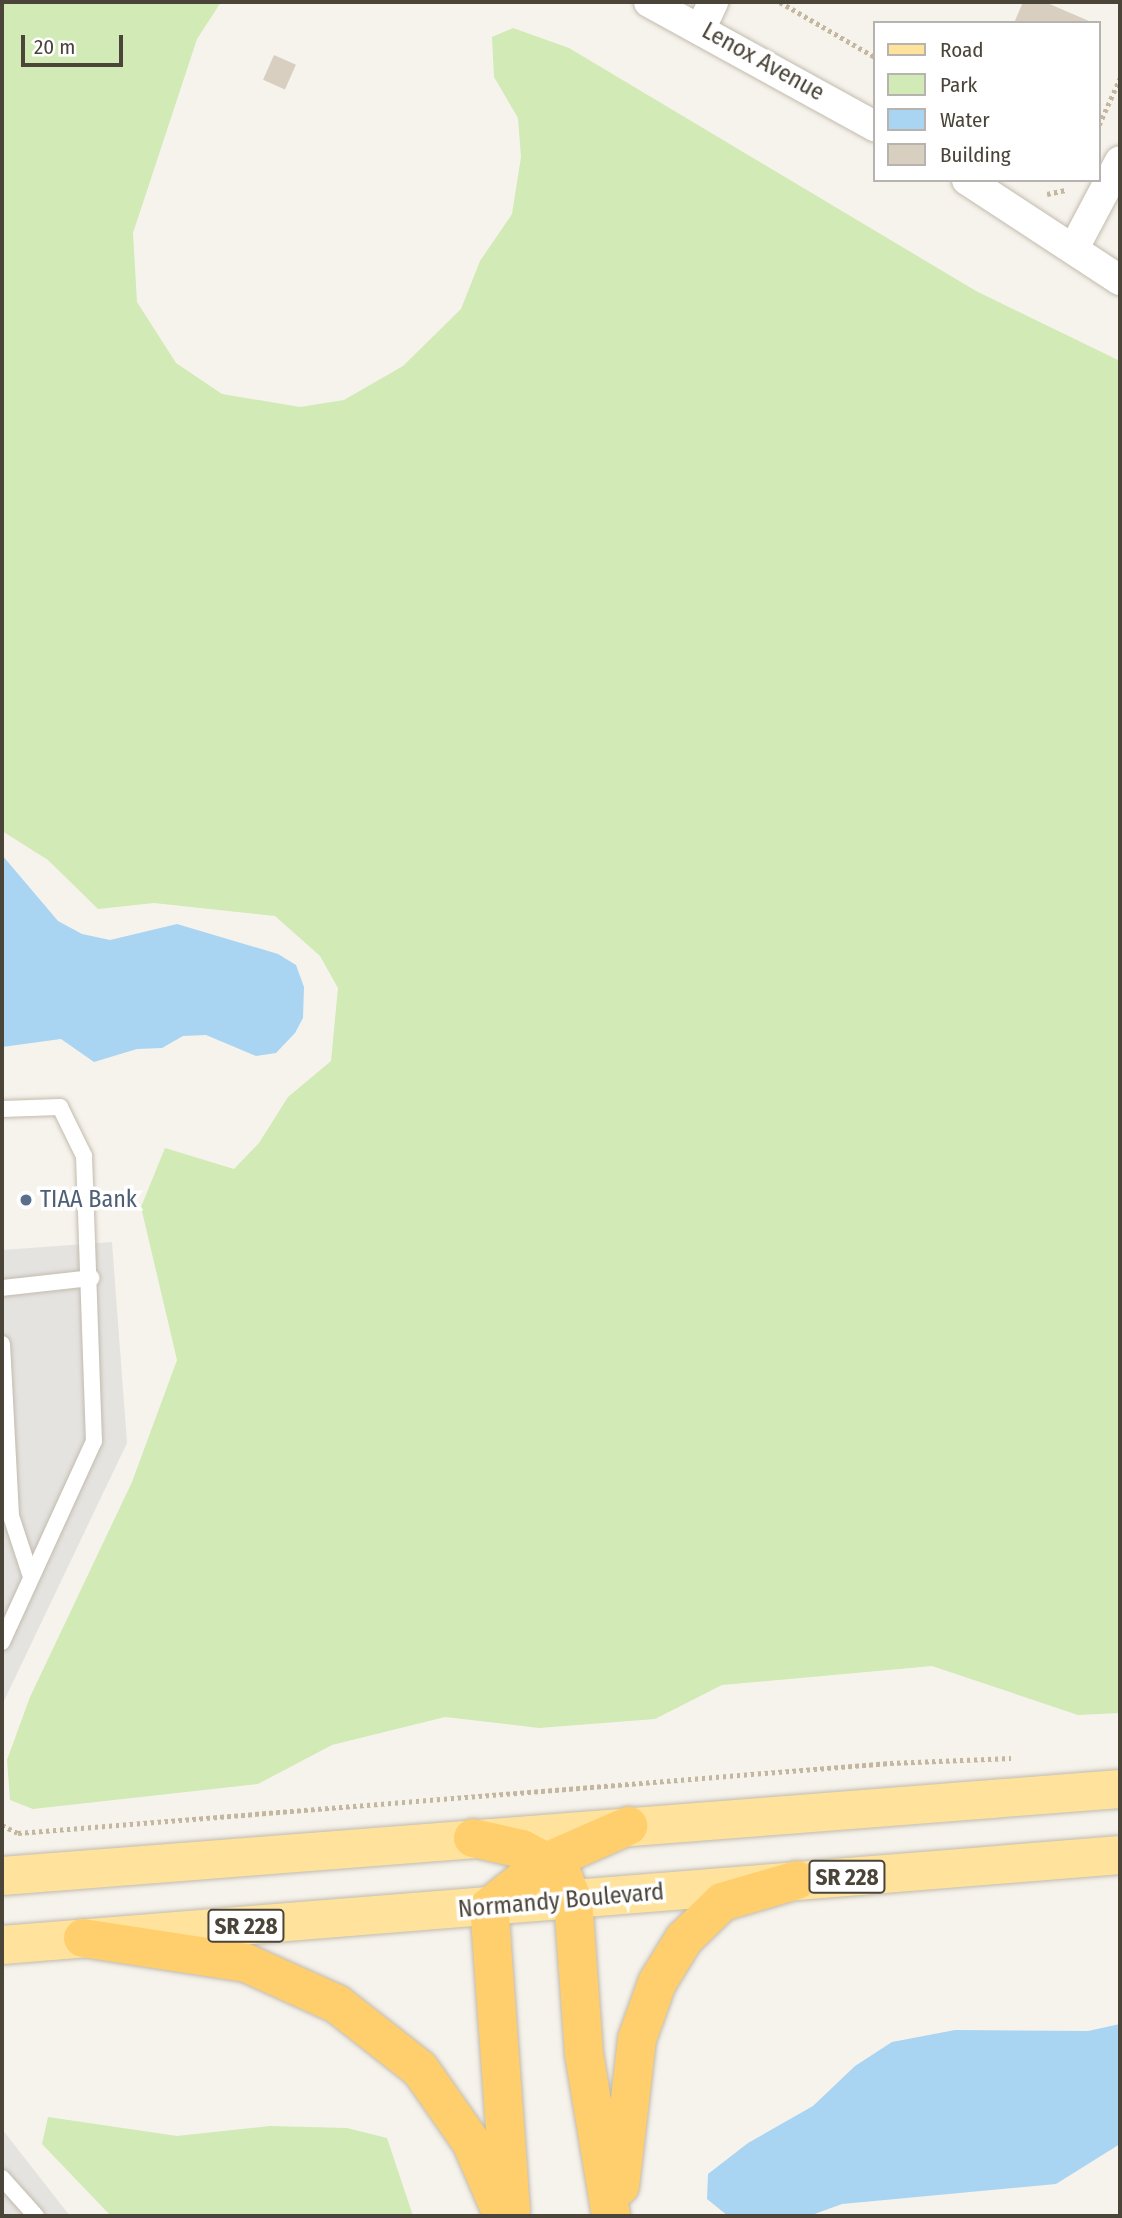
<!DOCTYPE html>
<html>
<head>
<meta charset="utf-8">
<style>
  body { margin:0 }
  #map { position:relative; width:1122px; height:2218px; overflow:hidden; background:#f6f3ec; font-family:"Fira Sans Condensed",sans-serif }
  div>[style] { position:absolute }
  [style*='--x'] { left:calc(var(--x)*1px); top:calc(var(--y)*1px); width:calc(var(--w)*1px); rotate:calc(var(--a)*1deg) }
  .green>* { inset:0; background:#d2eab5 }
  .parking>* { inset:0; background:#e5e3e0 }
  .water>* { inset:0; background:#a9d4f2 }
  .building>* { inset:0; background:#d8cfc1; transform-origin:0 0 }
  .path>* { height:4.5px; margin-top:-2.25px; transform-origin:0; background:repeating-linear-gradient(90deg,#c4b79f 0 3.5px,transparent 0 7px) }
  .roads { filter:drop-shadow(0 0 2px #c2bbae) drop-shadow(0 0 2px #c2bbae) }
  .service>* { height:16px; margin:-8px; padding:0 8px; transform-origin:8px; border-radius:8px; background:#fff }
  .minor>* { height:30px; margin:-15px; padding:0 15px; transform-origin:15px; border-radius:15px; background:#fff }
  .primary>* { height:38px; margin:-19px; padding:0 19px; transform-origin:19px; border-radius:19px; background:#ffe39c }
  .motorway>* { height:38px; margin:-19px; padding:0 19px; transform-origin:19px; border-radius:19px; background:#ffcf6e }
  .dots>* { width:19px; height:19px; translate:-50% -50%; box-sizing:border-box; border:4px solid #fff; border-radius:50% }
  span { translate:-50% -50%; white-space:nowrap; text-align:center; line-height:1.15; -webkit-text-stroke:7px #fff; paint-order:stroke }
  .shield-label span { padding:2px 5px; background:#fff; border:2px solid; border-radius:5px; -webkit-text-stroke-width:0 }
  .shield-label { font-size:23px; color:#4b4439; font-weight:700 }
  .street-label { font-size:24px; color:#4b4439 }
  .service-label { font-size:24px; color:#4e5e75 }
  .left { translate:0 -50%; text-align:left }
  .frame { position:absolute; inset:0; border:4px solid #4b4439; pointer-events:none }
  .legend { position:absolute; left:873px; top:21px; width:228px; height:161px; box-sizing:border-box; background:#fff; border:2px solid #b7b4b0; margin:0; padding:9px 12px; list-style:none; font-size:21px; color:#4b4439 }
  .legend li { display:flex; align-items:center; gap:14px; height:35px }
  .legend b { width:35px; border:2px solid #b7b4b0 }
  .scale { position:absolute; left:21px; top:35px; width:102px; height:32px; box-sizing:border-box; border:4px solid #4b4439; border-top:0; padding-left:9px; font-size:21px; line-height:24px; white-space:nowrap; color:#4b4439; -webkit-text-stroke:5px #fff; paint-order:stroke }
</style>
</head>
<body>
<div id="map">
  <div class="green">
    <i style="clip-path:polygon(2px 2px,221px 2px,197px 39px,133px 233px,137px 302px,176px 363px,222px 394px,300px 407px,344px 400px,403px 366px,461px 309px,480px 261px,512px 214px,521px 157px,518px 118px,494px 77px,492px 37px,513px 28px,569px 48px,976px 291px,1120px 361px,1120px 1713px,1078px 1715px,932px 1666px,722px 1685px,655px 1719px,539px 1728px,445px 1717px,332px 1745px,258px 1784px,33px 1809px,10px 1800px,7px 1760px,30px 1697px,132px 1482px,177px 1360px,141px 1207px,165px 1148px,234px 1169px,259px 1143px,288px 1097px,331px 1061px,338px 988px,320px 956px,275px 916px,154px 903px,98px 909px,48px 860px,2px 831px)"></i>
    <i style="clip-path:polygon(48px 2117px,177px 2136px,270px 2126px,347px 2128px,387px 2138px,413px 2216px,111px 2216px,42px 2144px)"></i>
  </div>
  <div class="parking">
    <i style="clip-path:polygon(112px 1242px,127px 1443px,2px 1705px,2px 1250px)"></i>
    <i style="clip-path:polygon(2px 2129px,70px 2216px,2px 2216px)"></i>
  </div>
  <div class="water">
    <i style="clip-path:polygon(2px 855px,58px 921px,82px 934px,110px 940px,177px 924px,278px 954px,296px 965px,304px 987px,303px 1018px,295px 1033px,276px 1053px,256px 1056px,206px 1035px,183px 1036px,162px 1048px,137px 1049px,94px 1062px,61px 1039px,2px 1047px)"></i>
    <i style="clip-path:polygon(1120px 2024px,1120px 2144px,1056px 2184px,842px 2204px,809px 2216px,728px 2216px,707px 2199px,708px 2174px,748px 2143px,813px 2106px,855px 2066px,892px 2042px,955px 2030px,1088px 2031px)"></i>
  </div>
  <div class="building">
    <i style="clip-path:polygon(1023px 2px,1045px 2px,1089px 21px,1014px 23px)"></i>
    <i style="left:274px;top:55px;width:24px;height:27px;rotate:24deg"></i>
  </div>
  <div class="path">
    <i style="--x:780;--y:2;--w:110;--a:30.1"></i>
    <i style="--x:1099;--y:125;--w:51;--a:-65.9"></i>
    <i style="--x:1047;--y:194;--w:19;--a:-12"></i>
    <i style="--x:2;--y:1825;--w:18;--a:27"></i>
    <i style="--x:18;--y:1833;--w:875;--a:-4.59"></i>
    <i style="--x:890;--y:1763;--w:121;--a:-2.4"></i>
  </div>
  <div class="roads">
    <div class="service">
      <i style="--x:2;--y:1109;--w:58;--a:-2"></i>
      <i style="--x:60;--y:1107;--w:55;--a:63.9"></i>
      <i style="--x:84;--y:1156;--w:285;--a:88"></i>
      <i style="--x:94;--y:1441;--w:221;--a:114.6"></i>
      <i style="--x:2;--y:1288;--w:90;--a:-6.4"></i>
      <i style="--x:2;--y:1344;--w:172;--a:87"></i>
      <i style="--x:11;--y:1516;--w:64;--a:71.8"></i>
      <i style="--x:2;--y:2178;--w:51;--a:48.2"></i>
    </div>
    <div class="minor">
      <i style="--x:649;--y:2;--w:258;--a:28.8"></i>
      <i style="--x:701;--y:28;--w:29;--a:-65"></i>
      <i style="--x:967;--y:180;--w:183;--a:33.2"></i>
      <i style="--x:1074;--y:248;--w:98;--a:-62.1"></i>
    </div>
    <div class="primary">
      <i style="--x:2;--y:1876;--w:1121;--a:-4.45"></i>
      <i style="--x:2;--y:1945;--w:1122;--a:-4.6"></i>
    </div>
    <div class="motorway">
      <i style="--x:473;--y:1838;--w:50;--a:12.7"></i>
      <i style="--x:522;--y:1849;--w:27;--a:28"></i>
      <i style="--x:546;--y:1862;--w:23;--a:41"></i>
      <i style="--x:563;--y:1877;--w:25;--a:67"></i>
      <i style="--x:573;--y:1900;--w:154;--a:85.9"></i>
      <i style="--x:584;--y:2054;--w:164;--a:80.5"></i>
      <i style="--x:83;--y:1938;--w:165;--a:8.7"></i>
      <i style="--x:246;--y:1963;--w:100;--a:24.3"></i>
      <i style="--x:337;--y:2004;--w:105;--a:38.1"></i>
      <i style="--x:420;--y:2069;--w:89;--a:55.1"></i>
      <i style="--x:471;--y:2142;--w:81;--a:66.6"></i>
      <i style="--x:620;--y:2186;--w:148;--a:-83.4"></i>
      <i style="--x:637;--y:2039;--w:59;--a:-70.3"></i>
      <i style="--x:657;--y:1983;--w:52;--a:-58.5"></i>
      <i style="--x:684;--y:1939;--w:53;--a:-44.2"></i>
      <i style="--x:722;--y:1902;--w:78;--a:-16.3"></i>
      <i style="--x:511;--y:2211;--w:305;--a:-94.1"></i>
      <i style="--x:489;--y:1907;--w:73;--a:-38.3"></i>
      <i style="--x:546;--y:1862;--w:90;--a:-23.7"></i>
    </div>
  </div>
  <div class="dots">
    <i style="left:26px;top:1200px;background:#5c6f8a"></i>
  </div>
  <div class="shield-label">
    <span style="left:847px;top:1877px">SR 228</span>
    <span style="left:246px;top:1926px">SR 228</span>
  </div>
  <div class="street-label">
    <span style="left:763px;top:62px;rotate:29deg">Lenox Avenue</span>
    <span style="left:561px;top:1901px;rotate:-5deg">Normandy Boulevard</span>
  </div>
  <div class="service-label">
    <span class="left" style="left:40px;top:1200px">TIAA Bank</span>
  </div>
  <div class="frame"></div>
  <ul class="legend">
  <li><b style="height:9px;background:#ffe39c"></b>Road</li>
  <li><b style="height:19px;background:#d2eab5"></b>Park</li>
  <li><b style="height:19px;background:#a9d4f2"></b>Water</li>
  <li><b style="height:19px;background:#d8cfc1"></b>Building</li>
  </ul>
  <div class="scale">20 m</div>
</div>
</body>
</html>
